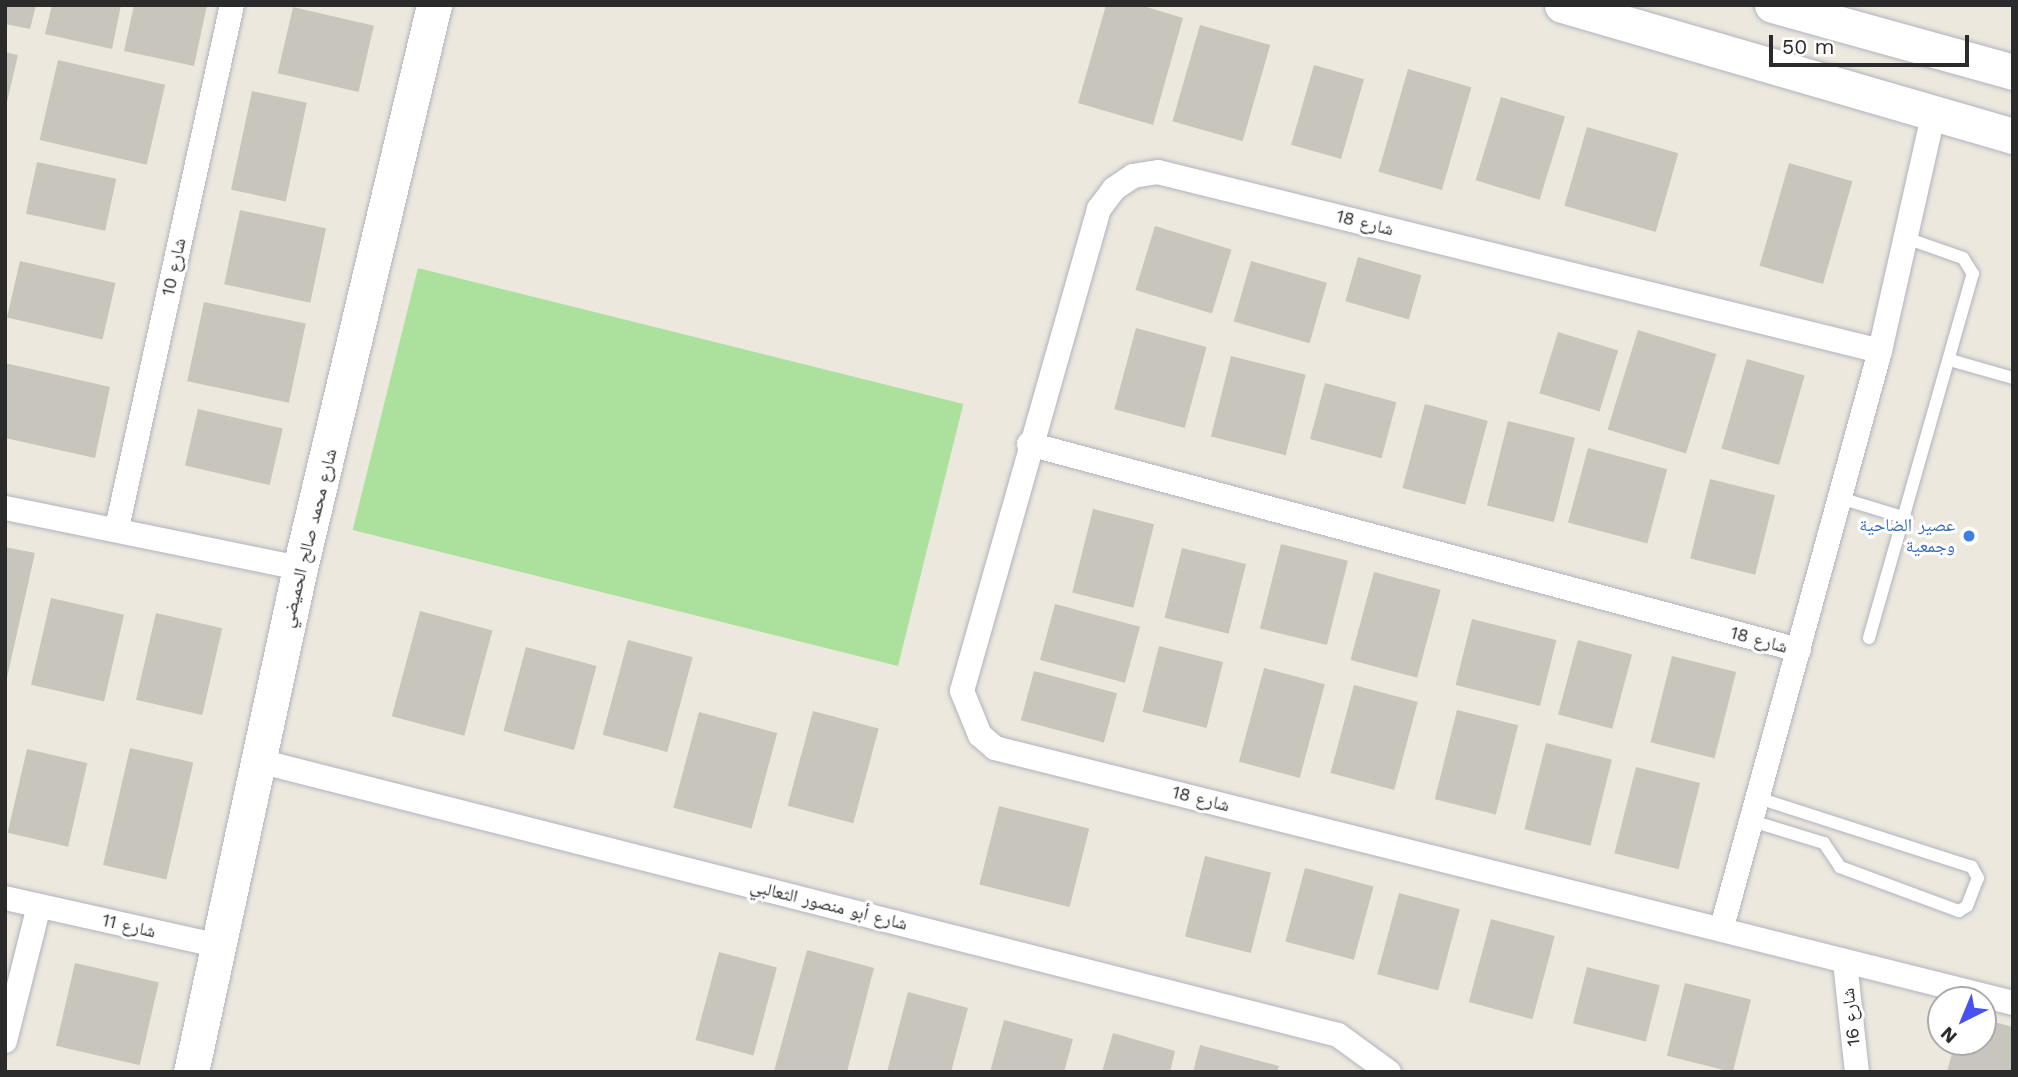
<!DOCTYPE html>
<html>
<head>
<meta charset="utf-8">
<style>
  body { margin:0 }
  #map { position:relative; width:2018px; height:1077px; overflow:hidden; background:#ece8de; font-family:"Work Sans","Noto Naskh Arabic",sans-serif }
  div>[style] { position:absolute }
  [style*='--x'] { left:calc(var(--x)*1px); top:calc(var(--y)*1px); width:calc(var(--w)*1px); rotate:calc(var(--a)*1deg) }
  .green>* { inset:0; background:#ace09d; transform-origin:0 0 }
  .building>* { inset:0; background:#c8c6bc; transform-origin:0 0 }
  .roads { filter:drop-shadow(0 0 2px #b1b3be) drop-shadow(0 0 2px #b1b3be) }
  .lane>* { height:12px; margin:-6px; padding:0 6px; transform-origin:6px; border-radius:6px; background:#fff }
  .street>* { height:24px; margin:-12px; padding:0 12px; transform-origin:12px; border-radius:12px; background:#fff }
  .secondary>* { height:35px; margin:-17.5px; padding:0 17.5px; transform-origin:17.5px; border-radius:17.5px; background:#fff }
  .dots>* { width:19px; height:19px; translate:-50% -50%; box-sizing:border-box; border:4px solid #fff; border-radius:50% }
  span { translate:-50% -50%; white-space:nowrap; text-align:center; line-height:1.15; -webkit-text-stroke:6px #fff; paint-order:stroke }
  .street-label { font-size:18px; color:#2b2b2b }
  .shop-label { font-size:18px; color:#366cbe }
  .right { translate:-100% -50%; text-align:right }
  .frame { position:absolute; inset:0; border:7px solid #2b2b2b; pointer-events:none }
  .north { position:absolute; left:1927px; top:986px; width:70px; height:70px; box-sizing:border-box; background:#fff; border:2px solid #aaa; border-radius:50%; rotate:223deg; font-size:19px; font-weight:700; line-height:28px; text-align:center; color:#2b2b2b }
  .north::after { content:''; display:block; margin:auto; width:24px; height:32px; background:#4753f1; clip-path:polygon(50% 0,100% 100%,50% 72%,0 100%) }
  .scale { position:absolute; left:1769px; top:35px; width:200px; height:32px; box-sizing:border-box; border:4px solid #2b2b2b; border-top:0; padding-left:9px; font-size:21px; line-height:24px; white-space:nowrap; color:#2b2b2b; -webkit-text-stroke:5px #fff; paint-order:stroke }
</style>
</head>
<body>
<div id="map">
  <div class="green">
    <i style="left:418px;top:268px;width:562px;height:270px;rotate:14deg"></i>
  </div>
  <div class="building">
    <i style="clip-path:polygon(5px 5px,36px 5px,30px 29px,5px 24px)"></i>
    <i style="clip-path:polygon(52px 5px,121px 5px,112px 49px,45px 34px)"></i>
    <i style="clip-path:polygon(134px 5px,207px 5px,194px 66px,124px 51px)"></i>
    <i style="clip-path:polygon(1106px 5px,1140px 5px,1183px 18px,1153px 125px,1078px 103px)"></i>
    <i style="left:293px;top:7px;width:83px;height:68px;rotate:13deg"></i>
    <i style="left:1200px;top:25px;width:73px;height:100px;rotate:16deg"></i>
    <i style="clip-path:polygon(5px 52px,18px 55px,6px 106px,5px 106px)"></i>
    <i style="left:58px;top:60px;width:110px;height:82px;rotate:13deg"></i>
    <i style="left:1314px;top:65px;width:52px;height:83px;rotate:16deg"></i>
    <i style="left:1408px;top:69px;width:66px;height:107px;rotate:16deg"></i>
    <i style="left:252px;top:91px;width:56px;height:101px;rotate:12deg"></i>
    <i style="left:1501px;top:97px;width:67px;height:87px;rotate:17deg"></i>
    <i style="left:1587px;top:127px;width:95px;height:82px;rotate:16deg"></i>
    <i style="left:37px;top:162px;width:81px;height:53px;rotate:12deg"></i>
    <i style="left:1789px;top:163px;width:66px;height:107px;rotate:16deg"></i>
    <i style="left:240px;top:210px;width:88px;height:76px;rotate:12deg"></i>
    <i style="left:1155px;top:226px;width:80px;height:67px;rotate:17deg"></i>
    <i style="left:1358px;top:257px;width:66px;height:46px;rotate:16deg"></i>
    <i style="left:20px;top:261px;width:98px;height:58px;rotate:13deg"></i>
    <i style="left:1251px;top:261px;width:79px;height:63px;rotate:16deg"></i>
    <i style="left:204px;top:302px;width:104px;height:81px;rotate:12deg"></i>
    <i style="left:1136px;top:328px;width:73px;height:84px;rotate:15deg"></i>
    <i style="left:1638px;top:330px;width:82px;height:104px;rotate:17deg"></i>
    <i style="left:1558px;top:332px;width:63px;height:64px;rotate:17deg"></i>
    <i style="left:1231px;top:356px;width:77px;height:83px;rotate:14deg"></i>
    <i style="left:1747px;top:359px;width:60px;height:93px;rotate:16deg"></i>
    <i style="clip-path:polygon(5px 363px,110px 387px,95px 458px,5px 438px)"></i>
    <i style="left:1325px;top:383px;width:74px;height:58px;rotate:15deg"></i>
    <i style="left:1425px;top:404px;width:65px;height:87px;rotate:15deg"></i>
    <i style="left:198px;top:409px;width:87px;height:58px;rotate:13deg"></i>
    <i style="left:1508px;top:421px;width:69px;height:87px;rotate:14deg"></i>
    <i style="left:1588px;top:448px;width:82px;height:77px;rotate:15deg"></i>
    <i style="left:1710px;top:479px;width:67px;height:82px;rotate:14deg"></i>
    <i style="left:1093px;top:509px;width:63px;height:86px;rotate:14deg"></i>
    <i style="left:1281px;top:544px;width:69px;height:87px;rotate:14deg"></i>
    <i style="clip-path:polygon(5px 547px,35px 553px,6px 682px,5px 682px)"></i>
    <i style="left:1182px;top:548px;width:66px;height:72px;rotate:14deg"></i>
    <i style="left:1374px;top:572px;width:69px;height:91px;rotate:15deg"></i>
    <i style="left:51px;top:598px;width:75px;height:89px;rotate:13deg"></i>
    <i style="left:1055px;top:604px;width:88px;height:58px;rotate:15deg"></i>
    <i style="left:420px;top:611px;width:75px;height:109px;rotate:15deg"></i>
    <i style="left:156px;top:613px;width:68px;height:89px;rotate:13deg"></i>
    <i style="left:1472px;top:619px;width:87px;height:68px;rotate:14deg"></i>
    <i style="left:628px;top:640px;width:67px;height:98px;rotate:15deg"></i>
    <i style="left:1578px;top:640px;width:56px;height:77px;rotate:15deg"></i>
    <i style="left:1159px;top:646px;width:66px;height:68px;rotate:14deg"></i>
    <i style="left:526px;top:647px;width:73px;height:87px;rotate:15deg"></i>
    <i style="left:1672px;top:656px;width:66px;height:89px;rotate:14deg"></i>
    <i style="left:1264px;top:668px;width:63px;height:97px;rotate:15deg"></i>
    <i style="left:1034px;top:671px;width:86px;height:51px;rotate:15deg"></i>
    <i style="left:1354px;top:685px;width:66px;height:91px;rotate:15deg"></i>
    <i style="left:1457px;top:710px;width:63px;height:92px;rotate:14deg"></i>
    <i style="left:813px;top:711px;width:68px;height:98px;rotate:15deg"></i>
    <i style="left:699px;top:712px;width:81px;height:99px;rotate:15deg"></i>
    <i style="left:1546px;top:743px;width:68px;height:89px;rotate:14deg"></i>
    <i style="left:130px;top:748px;width:65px;height:120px;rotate:13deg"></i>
    <i style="left:27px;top:749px;width:62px;height:86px;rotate:13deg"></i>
    <i style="left:1636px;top:767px;width:66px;height:89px;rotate:14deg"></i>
    <i style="left:999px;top:806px;width:93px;height:81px;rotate:14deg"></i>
    <i style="left:1205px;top:856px;width:68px;height:83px;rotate:14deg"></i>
    <i style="left:1305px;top:868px;width:71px;height:76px;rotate:15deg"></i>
    <i style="left:1399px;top:893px;width:63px;height:84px;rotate:15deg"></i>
    <i style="left:1491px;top:919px;width:66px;height:86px;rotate:15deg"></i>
    <i style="clip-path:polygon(807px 950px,874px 968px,847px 1072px,774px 1071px)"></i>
    <i style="left:719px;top:952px;width:60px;height:91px;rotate:15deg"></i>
    <i style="left:75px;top:963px;width:86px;height:85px;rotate:13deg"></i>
    <i style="left:1587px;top:967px;width:75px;height:58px;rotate:14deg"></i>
    <i style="left:1685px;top:983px;width:68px;height:75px;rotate:14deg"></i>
    <i style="clip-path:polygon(908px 992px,968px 1008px,951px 1072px,887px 1072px)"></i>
    <i style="clip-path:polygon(1983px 1019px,2013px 1027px,2013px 1072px,1947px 1072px,1955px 1042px,1983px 1042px)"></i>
    <i style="clip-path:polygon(1004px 1020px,1073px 1039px,1064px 1072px,990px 1072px)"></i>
    <i style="clip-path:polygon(1113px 1033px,1175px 1051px,1170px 1072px,1102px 1072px)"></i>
    <i style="clip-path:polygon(1200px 1045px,1279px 1066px,1277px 1072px,1193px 1072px)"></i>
  </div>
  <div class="roads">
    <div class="lane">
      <i style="--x:1950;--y:360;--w:66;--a:15.9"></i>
      <i style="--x:1840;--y:498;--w:69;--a:16.9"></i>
      <i style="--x:1869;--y:638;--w:379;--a:-74.1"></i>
      <i style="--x:1973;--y:274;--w:19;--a:-122"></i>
      <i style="--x:1963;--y:258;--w:60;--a:-160.7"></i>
      <i style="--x:1752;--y:821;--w:75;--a:17"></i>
      <i style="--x:1824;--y:843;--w:29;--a:56"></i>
      <i style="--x:1840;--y:867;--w:127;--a:20.3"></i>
      <i style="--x:1959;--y:911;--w:9;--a:-32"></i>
      <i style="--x:1967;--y:906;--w:30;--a:-69"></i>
      <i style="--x:1978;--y:878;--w:13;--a:-119"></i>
      <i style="--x:1972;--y:867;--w:225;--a:-162.1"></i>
    </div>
    <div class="street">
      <i style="--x:1880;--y:351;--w:744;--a:-166.08"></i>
      <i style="--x:1158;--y:172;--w:25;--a:171"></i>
      <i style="--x:1133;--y:176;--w:23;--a:146"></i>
      <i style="--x:1114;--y:189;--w:25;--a:127"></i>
      <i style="--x:1099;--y:209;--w:501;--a:105.87"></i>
      <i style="--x:962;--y:691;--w:48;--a:67.8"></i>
      <i style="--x:980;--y:735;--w:20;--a:41"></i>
      <i style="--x:995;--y:748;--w:1049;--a:14.06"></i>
      <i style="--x:1029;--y:444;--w:797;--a:14.98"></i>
      <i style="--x:5;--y:508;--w:301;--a:11.5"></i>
      <i style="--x:117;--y:528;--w:535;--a:-77.6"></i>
      <i style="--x:259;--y:761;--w:1113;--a:14.25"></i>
      <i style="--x:1338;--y:1035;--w:63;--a:36"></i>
      <i style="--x:5;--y:898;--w:219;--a:12.6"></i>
      <i style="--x:1722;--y:927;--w:597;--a:-74.66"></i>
      <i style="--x:1880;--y:351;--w:245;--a:-77.3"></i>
      <i style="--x:1845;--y:962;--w:111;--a:83.8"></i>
      <i style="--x:5;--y:1041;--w:139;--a:-75.9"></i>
    </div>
    <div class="secondary">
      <i style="--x:1562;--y:5;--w:470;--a:16.2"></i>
      <i style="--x:1772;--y:5;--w:250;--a:15.5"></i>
      <i style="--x:191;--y:1072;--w:516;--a:-77.8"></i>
      <i style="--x:300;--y:568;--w:579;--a:-76.61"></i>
    </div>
  </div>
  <div class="dots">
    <i style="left:1969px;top:536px;background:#3f7fe0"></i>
  </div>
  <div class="street-label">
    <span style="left:1365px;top:223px;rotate:14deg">شارع 18</span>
    <span style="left:174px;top:267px;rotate:-78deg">شارع 10</span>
    <span style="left:309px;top:538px;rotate:-76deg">شارع محمد صالح الحميضي</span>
    <span style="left:1759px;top:640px;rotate:15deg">شارع 18</span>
    <span style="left:1201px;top:799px;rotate:14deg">شارع 18</span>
    <span style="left:829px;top:905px;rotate:14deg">شارع أبو منصور الثعالبي</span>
    <span style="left:129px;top:926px;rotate:13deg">شارع 11</span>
    <span style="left:1851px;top:1017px;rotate:-96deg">شارع 16</span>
  </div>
  <div class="shop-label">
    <span class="right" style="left:1955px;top:536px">عصير الضاحية<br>وجمعية</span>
  </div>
  <div class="frame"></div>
  <div class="north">N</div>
  <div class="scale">50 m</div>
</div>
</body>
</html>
